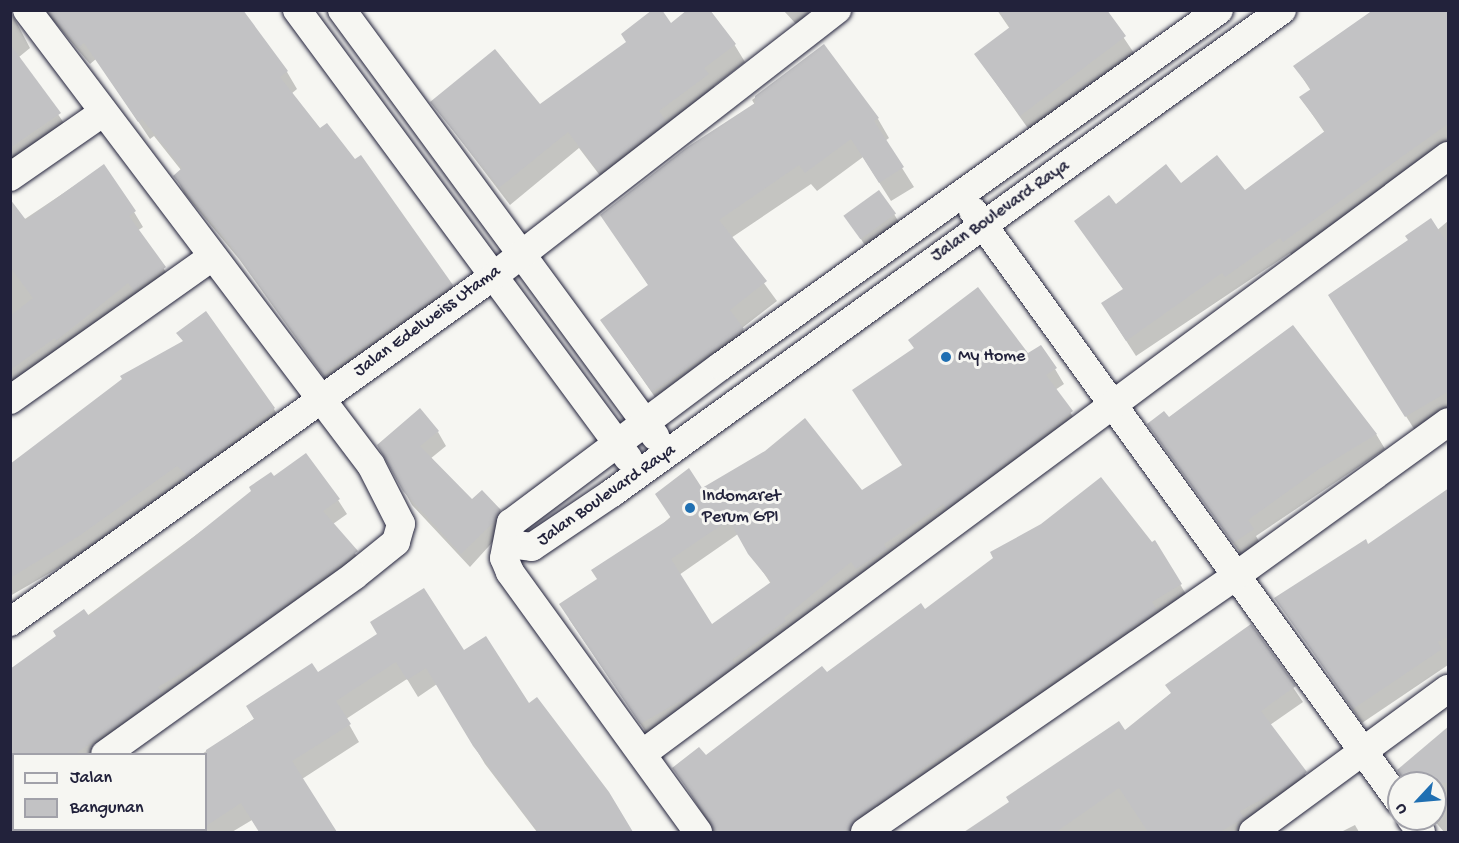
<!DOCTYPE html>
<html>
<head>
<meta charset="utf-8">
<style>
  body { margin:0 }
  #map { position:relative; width:1459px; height:843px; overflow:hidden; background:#f6f6f2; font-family:"Gochi Hand",sans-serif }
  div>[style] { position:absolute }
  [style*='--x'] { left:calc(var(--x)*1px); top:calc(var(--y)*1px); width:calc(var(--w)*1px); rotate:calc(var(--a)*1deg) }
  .shadow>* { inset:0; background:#0003 }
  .building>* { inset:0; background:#c2c2c4; transform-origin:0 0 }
  .roads { filter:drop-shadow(0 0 2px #22223b) drop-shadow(0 0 2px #22223b) }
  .street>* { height:28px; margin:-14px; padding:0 14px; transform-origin:14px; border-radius:14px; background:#f6f6f2 }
  .dots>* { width:16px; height:16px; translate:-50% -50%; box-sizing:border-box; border:3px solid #f6f6f2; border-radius:50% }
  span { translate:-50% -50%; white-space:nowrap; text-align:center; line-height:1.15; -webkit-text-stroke:6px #f6f6f2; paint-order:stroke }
  .street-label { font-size:18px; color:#22223b }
  .poi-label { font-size:18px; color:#22223b }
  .left { translate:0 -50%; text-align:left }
  .frame { position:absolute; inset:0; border:12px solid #22223b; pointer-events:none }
  .legend { position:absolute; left:12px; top:753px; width:195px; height:78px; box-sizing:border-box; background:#f6f6f2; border:2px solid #a1a1a9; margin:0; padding:8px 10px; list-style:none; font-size:18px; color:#22223b }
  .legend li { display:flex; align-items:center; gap:12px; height:30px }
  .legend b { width:30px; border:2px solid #a1a1a9 }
  .north { position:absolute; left:1387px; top:771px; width:60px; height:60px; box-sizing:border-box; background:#f6f6f2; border:2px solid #a1a1a9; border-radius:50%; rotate:244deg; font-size:16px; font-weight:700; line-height:24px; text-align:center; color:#22223b }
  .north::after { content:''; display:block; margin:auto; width:21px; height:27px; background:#1f6fb2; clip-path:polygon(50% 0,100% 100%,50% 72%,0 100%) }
</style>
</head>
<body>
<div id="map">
  <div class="shadow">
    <i style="clip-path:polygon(10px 10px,30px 48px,19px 57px,68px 129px,10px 169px)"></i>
    <i style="clip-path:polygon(31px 10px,242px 10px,287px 72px,297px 89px,291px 94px,452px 285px,462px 303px,334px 391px,239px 259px,185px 194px,175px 176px,181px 170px,154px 136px,150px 139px,96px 59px,90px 64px,46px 12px)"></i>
    <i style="clip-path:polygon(783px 10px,811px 10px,797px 25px)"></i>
    <i style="clip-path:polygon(997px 10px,1105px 10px,1136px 56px,1032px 134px,976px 55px,1010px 29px)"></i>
    <i style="clip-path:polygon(1448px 10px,1448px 145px,1293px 257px,1290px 253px,1136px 356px,1112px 319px,1124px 290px,1076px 221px,1181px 185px,1244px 193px,1325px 133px,1301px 98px,1311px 91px,1295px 66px)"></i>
    <i style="clip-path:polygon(671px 25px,734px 44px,745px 62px,714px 86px,718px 93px,611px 190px,579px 148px,510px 205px,432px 103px,540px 106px,628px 43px)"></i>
    <i style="clip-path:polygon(824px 47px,878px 119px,889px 138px,885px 141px,914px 187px,891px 201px,863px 157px,817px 191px,811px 184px,731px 238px,777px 301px,742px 328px,754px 349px,664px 410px,602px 321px,649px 286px,602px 215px,755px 105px,752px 100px)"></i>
    <i style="clip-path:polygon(98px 170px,134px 212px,143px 227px,137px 231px,173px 282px,10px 390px,10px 229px)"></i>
    <i style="clip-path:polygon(894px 214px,903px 229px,870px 253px,846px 216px)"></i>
    <i style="clip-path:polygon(1448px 221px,1448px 412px,1416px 432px,1340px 312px)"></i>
    <i style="clip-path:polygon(178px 333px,274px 409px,282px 424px,86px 552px,10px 596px,10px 467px,184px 342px)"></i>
    <i style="clip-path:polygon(evenodd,1028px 355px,1055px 369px,1064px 384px,1055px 390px,1080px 427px,650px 738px,569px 619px,599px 580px,701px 490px,862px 492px,903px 466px,1028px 355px,738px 534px,771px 584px,712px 626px,679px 575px,738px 534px)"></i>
    <i style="clip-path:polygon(1169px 419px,1376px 434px,1385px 449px,1256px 536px,1261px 545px,1243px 557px,1149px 424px)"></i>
    <i style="clip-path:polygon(438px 432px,446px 446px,430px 459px,472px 501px,500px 511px,508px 525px,470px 567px,412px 505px,379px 445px)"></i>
    <i style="clip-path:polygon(273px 478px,338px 500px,347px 514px,333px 524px,365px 567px,103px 754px,14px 754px,11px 822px,10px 673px)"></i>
    <i style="clip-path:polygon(1155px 542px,1190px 601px,868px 832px,714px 832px,674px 768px,705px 757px,925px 611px)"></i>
    <i style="clip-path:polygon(1368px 546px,1448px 596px,1448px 665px,1362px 723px,1276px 598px)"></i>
    <i style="clip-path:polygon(1251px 626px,1303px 702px,1270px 725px,1314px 787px,1251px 832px,967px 832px,1124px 733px)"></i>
    <i style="clip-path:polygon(379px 634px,464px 652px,529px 705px,607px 793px,632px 832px,537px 832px,485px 764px,437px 684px,418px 697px,407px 679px,346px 719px,359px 742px,302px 779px,336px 832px,260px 832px,252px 820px,232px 832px,96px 832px,206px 830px,206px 754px,202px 754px)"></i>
    <i style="clip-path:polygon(1448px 728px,1448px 832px,1444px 832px,1433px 819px,1435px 783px,1406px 783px)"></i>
    <i style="clip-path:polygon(1355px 825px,1359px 832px,1341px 832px)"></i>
  </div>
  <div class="building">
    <i style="clip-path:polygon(48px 10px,243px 10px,288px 71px,280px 77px,320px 128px,327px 123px,355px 159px,361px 155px,453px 285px,323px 374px,227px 241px,173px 176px,182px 168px,142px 119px,138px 122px,84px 43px,79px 47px)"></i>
    <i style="clip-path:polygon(652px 10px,662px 10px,671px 23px,687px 10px,710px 10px,736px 44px,704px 68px,709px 74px,659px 111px,666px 121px,599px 173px,568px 132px,499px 188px,430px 102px,495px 49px,540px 104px,626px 42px,621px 34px)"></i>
    <i style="clip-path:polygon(998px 10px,1107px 10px,1126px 36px,1020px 116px,974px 54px,1010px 27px)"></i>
    <i style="clip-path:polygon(1373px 10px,1449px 10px,1449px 123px,1283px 242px,1280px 238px,1225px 277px,1222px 273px,1126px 341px,1101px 303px,1123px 289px,1074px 221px,1109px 195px,1116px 204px,1166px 164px,1181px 183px,1217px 155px,1245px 190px,1325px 131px,1299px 97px,1311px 89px,1293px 66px)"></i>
    <i style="clip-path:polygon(10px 44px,61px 113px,10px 148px)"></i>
    <i style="clip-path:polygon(824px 44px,879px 118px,874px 121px,904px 167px,879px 183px,851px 139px,805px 173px,799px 165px,719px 220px,767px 281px,730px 310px,744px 329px,652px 392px,600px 320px,648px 285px,600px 215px,686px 148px,755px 103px,755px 96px)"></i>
    <i style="clip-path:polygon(104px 164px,136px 211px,129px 216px,166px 267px,134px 291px,128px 283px,56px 341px,55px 338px,10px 370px,10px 316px,33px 298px,10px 267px,10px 199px,26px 220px)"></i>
    <i style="left:879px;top:190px;width:29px;height:44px;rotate:54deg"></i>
    <i style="clip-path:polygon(1431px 218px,1449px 246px,1449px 391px,1405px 417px,1328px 295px,1408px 240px,1405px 236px)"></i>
    <i style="clip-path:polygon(evenodd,978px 287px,1028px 353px,1041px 345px,1057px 368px,1046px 375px,1073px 411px,946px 508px,944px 504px,884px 544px,887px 549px,856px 569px,851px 562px,784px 618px,786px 621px,732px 660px,735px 664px,700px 690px,640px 724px,559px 604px,597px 579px,591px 570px,671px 518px,655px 494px,689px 468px,702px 488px,765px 451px,805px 418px,862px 490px,902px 465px,852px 390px,914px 348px,908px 340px,978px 287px,729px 520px,748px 554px,771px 582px,712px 624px,671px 559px,729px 520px)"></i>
    <i style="clip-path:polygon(206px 311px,275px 408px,187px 475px,177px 466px,79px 536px,10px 578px,10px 464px,122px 379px,120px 376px,183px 341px,176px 333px)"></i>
    <i style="clip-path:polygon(1293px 325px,1377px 434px,1319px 469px,1248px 520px,1254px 529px,1233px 543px,1147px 424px,1164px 411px,1169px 417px)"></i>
    <i style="clip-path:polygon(420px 408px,439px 431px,420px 446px,472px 499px,482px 490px,501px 510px,494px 522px,461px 554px,403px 491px,377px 445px)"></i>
    <i style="clip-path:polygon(306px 453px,340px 499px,323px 511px,358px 551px,222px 650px,158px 687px,162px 693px,75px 754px,10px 754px,10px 669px,56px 636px,53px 631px,84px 609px,89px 616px,171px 555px,251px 491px,249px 487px,271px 472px,274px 476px)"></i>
    <i style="clip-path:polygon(1101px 477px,1152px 542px,1155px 540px,1182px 584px,1152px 602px,1157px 610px,910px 777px,911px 780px,855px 819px,848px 832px,714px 832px,711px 822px,672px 768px,699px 747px,706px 755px,822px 666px,827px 672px,921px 603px,925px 609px,993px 558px,990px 552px,1041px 524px)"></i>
    <i style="clip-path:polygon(1449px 488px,1449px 636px,1438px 642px,1442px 649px,1353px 709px,1274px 598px,1366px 539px,1368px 544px)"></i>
    <i style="clip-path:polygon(424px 588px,464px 650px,486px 636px,529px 703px,537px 697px,609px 792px,633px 832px,538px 832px,473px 746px,426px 668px,407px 680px,396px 662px,336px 701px,351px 724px,292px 761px,337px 832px,259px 832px,241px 803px,206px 826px,206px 750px,254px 719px,246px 706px,312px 663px,318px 672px,377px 634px,370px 622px)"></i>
    <i style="clip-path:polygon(1251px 624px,1296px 686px,1261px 711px,1307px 772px,1286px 787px,1240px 811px,1244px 818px,1220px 832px,1148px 832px,1119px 788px,1056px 832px,964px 832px,1009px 802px,1006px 797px,1119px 721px,1125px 730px,1171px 693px,1165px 685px)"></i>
    <i style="clip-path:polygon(1449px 726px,1449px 783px,1406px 783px,1397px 770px)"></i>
  </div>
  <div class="roads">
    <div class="street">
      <i style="--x:27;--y:10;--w:570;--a:52.91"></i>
      <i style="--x:371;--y:465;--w:66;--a:63"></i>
      <i style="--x:401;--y:524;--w:19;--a:106"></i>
      <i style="--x:396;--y:542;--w:54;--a:141"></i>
      <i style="--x:354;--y:576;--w:306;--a:144.4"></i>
      <i style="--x:297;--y:10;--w:557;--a:53.54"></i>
      <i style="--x:342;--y:10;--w:529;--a:53.69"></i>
      <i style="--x:10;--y:177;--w:114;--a:-34.7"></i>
      <i style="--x:973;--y:211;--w:728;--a:54.17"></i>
      <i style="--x:10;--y:400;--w:247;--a:-35.3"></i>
      <i style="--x:508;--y:544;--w:24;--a:7"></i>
      <i style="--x:532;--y:547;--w:97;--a:-34"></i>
      <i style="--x:612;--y:493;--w:826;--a:-35.79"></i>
      <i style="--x:10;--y:622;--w:596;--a:-35.58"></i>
      <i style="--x:495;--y:275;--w:433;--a:-37.8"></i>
      <i style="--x:642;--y:754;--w:1004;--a:-36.57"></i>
      <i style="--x:1411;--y:819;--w:16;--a:52"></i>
      <i style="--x:10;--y:822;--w:4;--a:-27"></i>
      <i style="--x:698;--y:832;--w:321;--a:-125.9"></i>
      <i style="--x:510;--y:572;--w:15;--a:-113"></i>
      <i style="--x:504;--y:558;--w:36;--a:-79"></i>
      <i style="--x:511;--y:523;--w:262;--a:-36.8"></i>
      <i style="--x:721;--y:366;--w:612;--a:-35.56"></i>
      <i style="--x:865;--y:832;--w:452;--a:-34.6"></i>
      <i style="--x:1237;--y:575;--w:261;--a:-35.9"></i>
      <i style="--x:1253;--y:832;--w:242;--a:-36.3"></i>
    </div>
  </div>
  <div class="dots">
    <i style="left:946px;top:357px;background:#1f6fb2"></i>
    <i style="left:690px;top:508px;background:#1f6fb2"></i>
  </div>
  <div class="street-label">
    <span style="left:1001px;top:212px;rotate:-35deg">Jalan Boulevard Raya</span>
    <span style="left:428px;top:322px;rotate:-36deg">Jalan Edelweiss Utama</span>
    <span style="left:607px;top:496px;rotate:-35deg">Jalan Boulevard Raya</span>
  </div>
  <div class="poi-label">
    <span class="left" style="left:958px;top:357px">My Home</span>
    <span class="left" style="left:702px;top:508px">Indomaret<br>Perum GPI</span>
  </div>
  <div class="frame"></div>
  <ul class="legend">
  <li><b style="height:8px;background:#f6f6f2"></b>Jalan</li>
  <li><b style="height:16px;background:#c2c2c4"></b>Bangunan</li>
  </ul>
  <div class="north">U</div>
</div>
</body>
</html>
